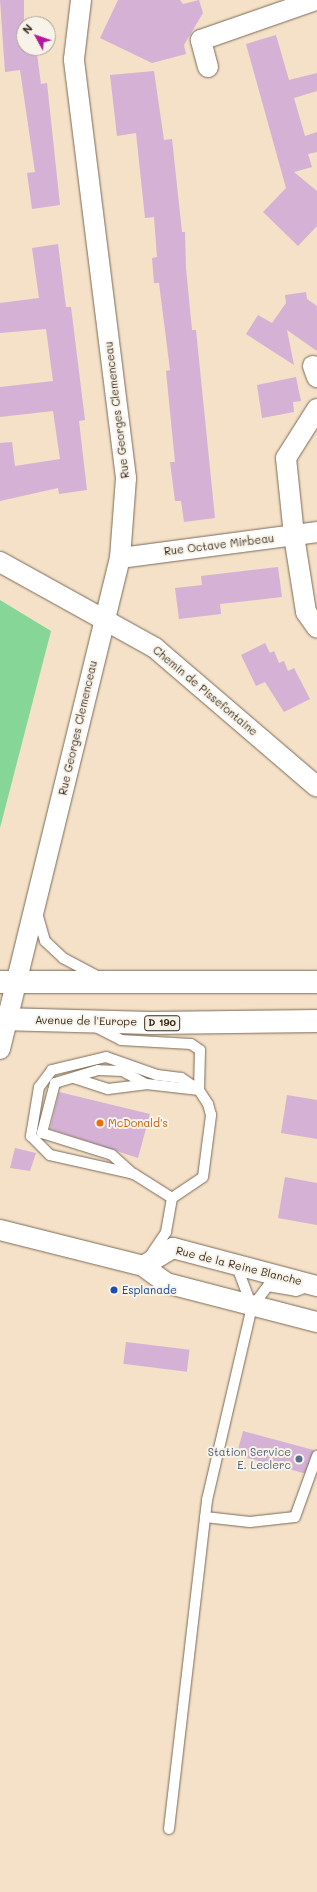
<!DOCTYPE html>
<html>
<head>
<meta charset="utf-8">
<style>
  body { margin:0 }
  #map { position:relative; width:317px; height:1892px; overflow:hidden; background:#f4e1c7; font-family:Mali,sans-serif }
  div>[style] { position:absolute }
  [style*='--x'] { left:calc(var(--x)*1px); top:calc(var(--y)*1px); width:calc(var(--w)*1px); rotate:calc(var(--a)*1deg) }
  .green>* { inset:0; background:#86d697 }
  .building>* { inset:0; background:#d4b1d5; transform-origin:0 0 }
  .roads { filter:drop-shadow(0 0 1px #7c6a59) drop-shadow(0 0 1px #7c6a59) }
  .service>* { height:10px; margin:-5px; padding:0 5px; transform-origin:5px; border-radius:5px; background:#fff }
  .minor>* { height:20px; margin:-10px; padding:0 10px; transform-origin:10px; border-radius:10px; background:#fff }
  .primary>* { height:22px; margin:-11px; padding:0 11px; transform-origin:11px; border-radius:11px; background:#fff }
  .dots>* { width:11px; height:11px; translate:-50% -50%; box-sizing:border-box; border:2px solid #f7f3e8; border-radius:50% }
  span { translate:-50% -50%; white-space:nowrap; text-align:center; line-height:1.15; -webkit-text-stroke:4px #f7f3e8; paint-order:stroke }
  .shield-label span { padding:1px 3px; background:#f7f3e8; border:1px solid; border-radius:3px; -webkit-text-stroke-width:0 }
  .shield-label { font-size:10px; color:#3b2a1e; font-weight:700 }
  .street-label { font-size:11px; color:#3b2a1e }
  .food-label { font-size:11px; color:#c56008 }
  .left { translate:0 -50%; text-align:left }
  .transit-label { font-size:11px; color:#164399 }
  .service-label { font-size:11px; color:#4e5e75 }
  .right { translate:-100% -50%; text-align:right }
  .north { position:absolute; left:16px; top:16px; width:40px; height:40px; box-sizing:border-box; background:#f7f3e8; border:1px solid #aca397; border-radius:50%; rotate:310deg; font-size:11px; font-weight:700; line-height:16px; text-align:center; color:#3b2a1e }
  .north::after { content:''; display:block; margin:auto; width:14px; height:18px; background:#b5179e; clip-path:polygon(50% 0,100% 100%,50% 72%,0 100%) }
</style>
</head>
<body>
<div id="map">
  <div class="green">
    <i style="clip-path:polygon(0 600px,51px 631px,0 828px)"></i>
  </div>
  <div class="building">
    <i style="clip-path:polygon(0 0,24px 0,24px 48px,32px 48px,33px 54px,37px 54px,41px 84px,47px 83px,60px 205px,32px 209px,27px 173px,35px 172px,20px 70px,5px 72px)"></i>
    <i style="clip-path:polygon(118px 0,180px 0,183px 4px,199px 0,203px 13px,184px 45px,186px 54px,152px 63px,100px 38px)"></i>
    <i style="clip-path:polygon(276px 35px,289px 80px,317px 73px,317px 91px,294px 98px,305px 136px,317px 132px,317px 152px,308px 154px,312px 167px,294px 172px,317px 191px,317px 226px,298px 246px,263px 212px,286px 188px,246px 44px)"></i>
    <i style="clip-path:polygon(154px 71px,164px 140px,172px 139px,182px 232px,185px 232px,186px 268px,192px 330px,196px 330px,215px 518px,184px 522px,181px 501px,175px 501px,170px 462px,175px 462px,166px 371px,170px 370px,159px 283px,154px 283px,152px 258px,157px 257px,154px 217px,145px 218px,136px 133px,117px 136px,110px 75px)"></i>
    <i style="clip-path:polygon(58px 244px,66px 307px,71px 307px,85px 420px,79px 421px,87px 490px,59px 494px,58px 488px,0 501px,0 443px,12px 442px,15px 466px,60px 459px,53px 411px,0 417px,0 387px,53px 381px,46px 329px,0 333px,0 303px,39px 298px,32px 248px)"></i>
    <i style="clip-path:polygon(306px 292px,307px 299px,317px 306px,317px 351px,287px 330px,294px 365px,246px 334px,258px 315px,272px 323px,286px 303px,285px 295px)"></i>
    <i style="clip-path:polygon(296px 377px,301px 401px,293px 402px,294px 412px,262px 418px,257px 385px)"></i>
    <i style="clip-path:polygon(278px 567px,282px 597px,220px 604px,221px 614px,179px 619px,175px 588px,202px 585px,201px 576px)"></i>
    <i style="clip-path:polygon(265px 643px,270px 653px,274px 651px,279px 663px,284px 661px,288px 671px,294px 668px,310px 699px,284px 712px,265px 682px,256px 686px,241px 655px)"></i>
    <i style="clip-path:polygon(59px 1092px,150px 1114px,138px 1158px,50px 1129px)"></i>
    <i style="clip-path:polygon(287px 1095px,317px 1100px,317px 1139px,281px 1133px)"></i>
    <i style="clip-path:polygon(15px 1148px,36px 1153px,30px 1171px,10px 1168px)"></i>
    <i style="clip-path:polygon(285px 1177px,317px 1183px,317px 1225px,278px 1218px)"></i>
    <i style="left:126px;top:1342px;width:64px;height:22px;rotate:7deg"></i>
    <i style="left:243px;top:1431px;width:74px;height:25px;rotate:15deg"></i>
  </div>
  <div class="roads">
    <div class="service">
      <i style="--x:37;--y:913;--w:29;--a:74"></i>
      <i style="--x:45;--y:941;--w:25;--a:43"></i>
      <i style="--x:63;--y:958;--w:40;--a:28"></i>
      <i style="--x:96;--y:1027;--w:28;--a:27"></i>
      <i style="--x:121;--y:1040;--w:70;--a:3.3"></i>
      <i style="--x:191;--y:1044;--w:11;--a:34"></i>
      <i style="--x:200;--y:1050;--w:40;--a:91.4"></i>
      <i style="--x:199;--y:1090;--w:53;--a:-173.5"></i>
      <i style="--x:146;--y:1084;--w:26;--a:-151"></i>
      <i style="--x:123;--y:1071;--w:25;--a:-178"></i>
      <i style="--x:98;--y:1070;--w:45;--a:163.2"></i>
      <i style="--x:55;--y:1083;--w:52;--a:104.6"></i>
      <i style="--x:42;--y:1133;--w:73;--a:17.4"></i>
      <i style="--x:112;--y:1155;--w:28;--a:42"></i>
      <i style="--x:74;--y:1078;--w:36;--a:18"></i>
      <i style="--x:108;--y:1089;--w:38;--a:-7"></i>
      <i style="--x:150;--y:1256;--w:29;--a:-56"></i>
      <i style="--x:166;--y:1232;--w:35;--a:-80"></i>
      <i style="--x:172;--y:1198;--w:37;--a:-34"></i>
      <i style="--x:203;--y:1177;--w:63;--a:-82.6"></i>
      <i style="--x:211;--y:1115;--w:11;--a:-105"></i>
      <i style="--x:208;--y:1104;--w:17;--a:-123"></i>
      <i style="--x:199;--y:1090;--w:22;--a:-146"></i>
      <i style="--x:181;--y:1078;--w:24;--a:-173"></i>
      <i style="--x:157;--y:1075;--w:54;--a:-160.6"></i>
      <i style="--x:106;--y:1057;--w:56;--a:166.5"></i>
      <i style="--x:52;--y:1070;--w:21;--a:127"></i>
      <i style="--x:39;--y:1087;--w:50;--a:99.3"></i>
      <i style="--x:31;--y:1136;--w:27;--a:45"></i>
      <i style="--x:50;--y:1155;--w:86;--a:12.7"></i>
      <i style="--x:134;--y:1174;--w:45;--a:32.3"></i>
      <i style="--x:236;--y:1264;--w:46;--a:69.6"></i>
      <i style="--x:205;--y:1517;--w:45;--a:6.3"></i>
      <i style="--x:250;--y:1522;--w:45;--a:-6.3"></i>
      <i style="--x:295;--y:1517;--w:65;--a:-70.2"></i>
      <i style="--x:169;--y:1829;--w:331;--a:-83.4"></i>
      <i style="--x:207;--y:1500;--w:198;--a:-76.9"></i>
      <i style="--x:252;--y:1307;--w:26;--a:-53"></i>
      <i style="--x:268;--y:1286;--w:28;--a:10"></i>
      <i style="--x:296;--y:1291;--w:15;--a:-20"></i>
    </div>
    <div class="minor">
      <i style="--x:208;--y:67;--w:28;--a:-105"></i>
      <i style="--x:201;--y:40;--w:122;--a:-19.2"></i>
      <i style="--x:313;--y:366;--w:12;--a:70"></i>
      <i style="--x:317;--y:409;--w:58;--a:122.3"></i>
      <i style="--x:286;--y:458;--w:78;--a:84.1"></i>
      <i style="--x:294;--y:536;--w:77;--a:81"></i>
      <i style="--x:306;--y:612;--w:19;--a:55"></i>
      <i style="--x:120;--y:558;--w:199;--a:-7.5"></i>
      <i style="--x:0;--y:562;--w:177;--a:29"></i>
      <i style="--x:155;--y:648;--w:213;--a:40.6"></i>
      <i style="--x:0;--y:1049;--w:505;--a:-76.27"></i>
      <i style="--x:120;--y:558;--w:80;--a:-85.7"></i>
      <i style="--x:126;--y:478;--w:422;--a:-97.1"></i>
      <i style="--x:74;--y:59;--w:59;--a:-83.2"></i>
      <i style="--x:0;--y:1230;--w:147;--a:14.1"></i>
      <i style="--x:143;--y:1266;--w:29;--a:36"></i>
      <i style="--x:166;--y:1283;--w:156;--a:14.5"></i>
      <i style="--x:143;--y:1266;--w:35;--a:-31"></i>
      <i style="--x:173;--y:1248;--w:149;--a:14.8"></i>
    </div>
    <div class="primary">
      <i style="--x:0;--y:982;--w:317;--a:0"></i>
      <i style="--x:0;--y:1019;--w:151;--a:1.5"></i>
      <i style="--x:151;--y:1023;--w:166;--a:-0.7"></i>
    </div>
  </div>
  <div class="dots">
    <i style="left:100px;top:1123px;background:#e8710a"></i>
    <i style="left:114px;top:1290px;background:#1a4fb4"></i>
    <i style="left:299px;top:1459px;background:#5c6f8a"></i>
  </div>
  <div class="shield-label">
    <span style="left:162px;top:1023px">D 190</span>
  </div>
  <div class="street-label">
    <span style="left:117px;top:410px;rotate:-97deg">Rue Georges Clemenceau</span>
    <span style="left:219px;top:545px;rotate:-7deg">Rue Octave Mirbeau</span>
    <span style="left:205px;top:691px;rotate:40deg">Chemin de Pissefontaine</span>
    <span style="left:78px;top:728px;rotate:-77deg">Rue Georges Clemenceau</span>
    <span style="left:86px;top:1021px;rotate:1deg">Avenue de l'Europe</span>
    <span style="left:239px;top:1266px;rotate:14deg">Rue de la Reine Blanche</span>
  </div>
  <div class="food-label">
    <span class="left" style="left:108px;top:1123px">McDonald's</span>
  </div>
  <div class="transit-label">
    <span class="left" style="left:122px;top:1290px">Esplanade</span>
  </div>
  <div class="service-label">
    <span class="right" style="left:291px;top:1459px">Station Service<br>E. Leclerc</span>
  </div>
  <div class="north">N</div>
</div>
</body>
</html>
